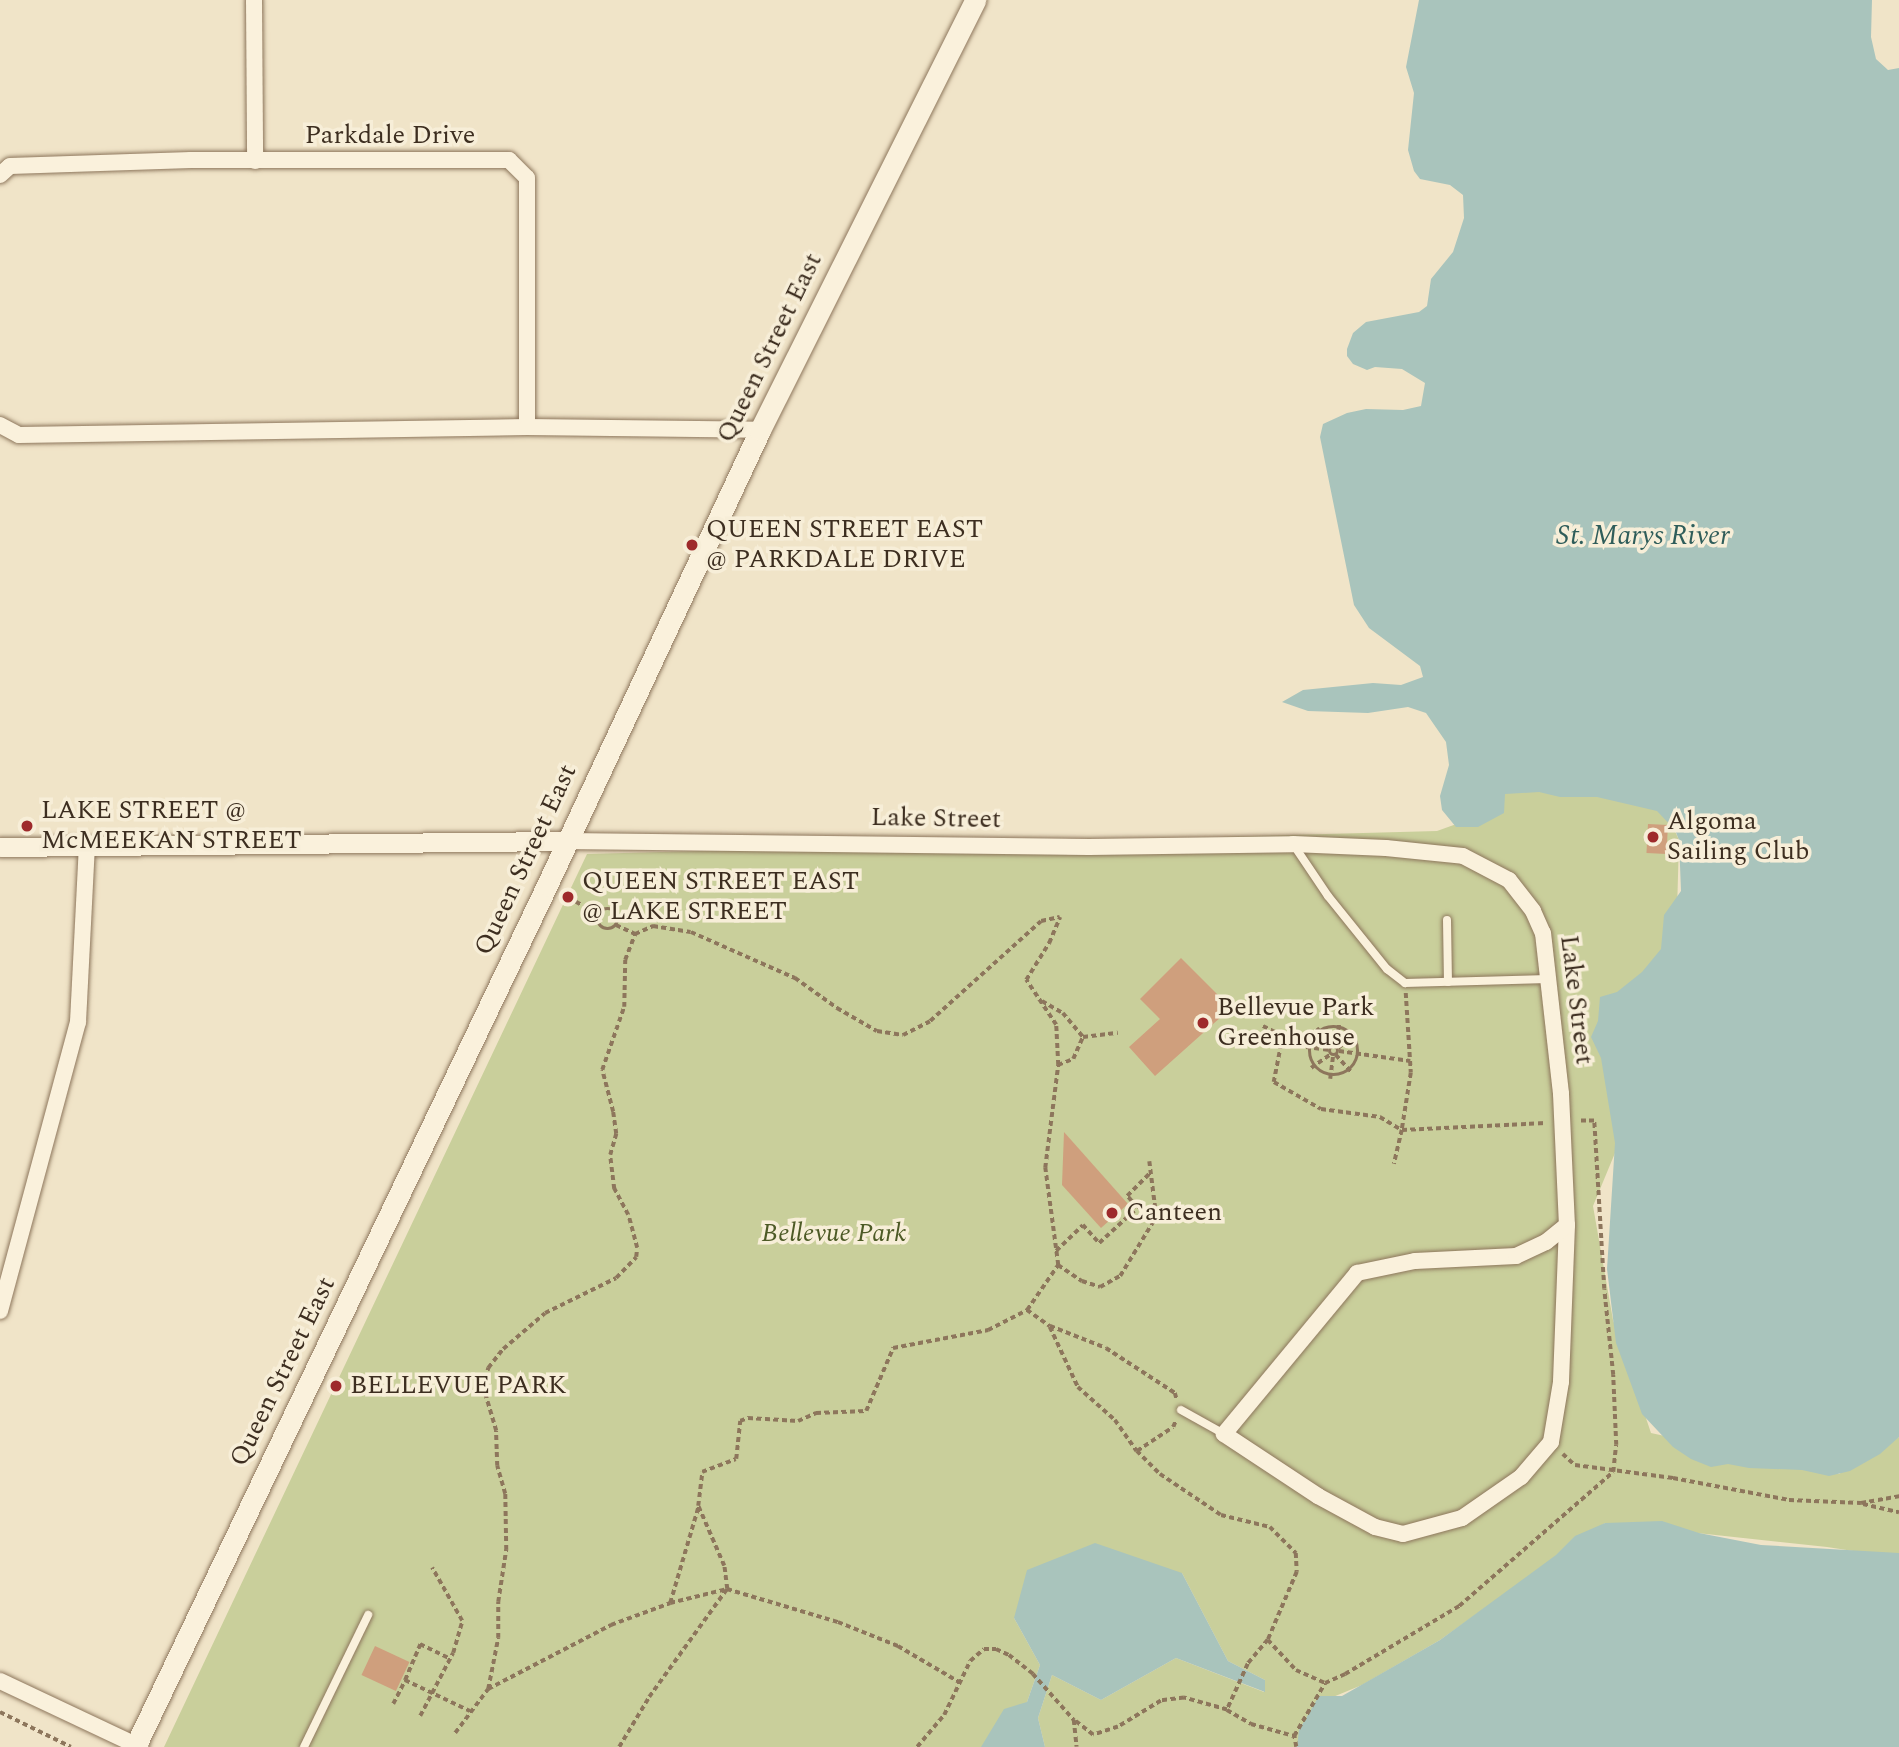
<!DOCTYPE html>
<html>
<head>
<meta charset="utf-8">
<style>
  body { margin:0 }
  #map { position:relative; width:1899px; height:1747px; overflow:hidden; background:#f0e4c8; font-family:Spectral,serif }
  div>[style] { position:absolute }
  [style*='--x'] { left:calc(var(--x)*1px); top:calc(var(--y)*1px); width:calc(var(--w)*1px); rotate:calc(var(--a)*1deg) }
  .green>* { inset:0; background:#c9cf9b }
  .water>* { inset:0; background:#a9c4bc }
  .building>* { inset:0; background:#cf9f7d; transform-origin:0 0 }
  .path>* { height:3.5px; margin-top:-1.75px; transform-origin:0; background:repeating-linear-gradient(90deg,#8d765c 0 5px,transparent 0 8.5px) }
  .path>.ring { margin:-1.75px; padding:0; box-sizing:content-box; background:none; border:3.5px solid #8d765c; border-radius:50% }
  .roads { filter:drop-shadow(0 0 2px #8d765c) drop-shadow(0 0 2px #8d765c) }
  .service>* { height:8px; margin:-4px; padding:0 4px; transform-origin:4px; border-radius:4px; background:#faf1dc }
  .minor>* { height:16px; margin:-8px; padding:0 8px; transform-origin:8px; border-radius:8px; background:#faf1dc }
  .tertiary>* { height:19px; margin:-9.5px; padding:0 9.5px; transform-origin:9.5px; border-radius:9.5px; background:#faf1dc }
  .secondary>* { height:21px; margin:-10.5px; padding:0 10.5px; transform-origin:10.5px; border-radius:10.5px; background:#faf1dc }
  .dots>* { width:19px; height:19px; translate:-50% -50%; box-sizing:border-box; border:4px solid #f7eed8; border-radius:50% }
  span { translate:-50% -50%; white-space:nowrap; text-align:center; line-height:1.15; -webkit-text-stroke:7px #f7eed8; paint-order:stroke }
  .street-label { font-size:26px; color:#3d2e20 }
  .poi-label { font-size:26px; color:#3d2e20 }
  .left { translate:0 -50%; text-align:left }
  .park-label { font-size:26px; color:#4d5a26; font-style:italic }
  .water-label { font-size:28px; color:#2f5d5a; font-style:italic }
</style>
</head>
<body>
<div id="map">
  <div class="green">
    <i style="clip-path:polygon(1468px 760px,1657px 792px,1679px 840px,1677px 912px,1637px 1100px,1593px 1206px,1613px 1320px,1651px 1433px,1839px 1474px,1899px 1437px,1899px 1558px,1827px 1547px,1605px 1523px,1440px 1640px,1362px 1685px,1316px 1704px,1297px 1747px,1045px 1747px,1038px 1718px,1052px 1675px,1101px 1700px,1176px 1658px,1264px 1692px,1265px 1680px,1228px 1661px,1182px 1573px,1014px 1618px,1040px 1665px,1027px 1702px,996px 1747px,164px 1747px,587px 854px,1437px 831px,1462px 822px)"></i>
  </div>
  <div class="water">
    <i style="clip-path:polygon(1419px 0,1872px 0,1871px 37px,1876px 59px,1888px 70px,1899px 68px,1899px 1437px,1880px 1454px,1850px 1471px,1829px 1476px,1802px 1470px,1749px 1468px,1728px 1464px,1711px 1467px,1691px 1459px,1673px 1447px,1642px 1414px,1616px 1343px,1607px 1269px,1615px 1143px,1601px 1058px,1591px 1037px,1598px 1021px,1600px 997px,1617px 992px,1642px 972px,1661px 949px,1664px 915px,1681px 891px,1679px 840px,1675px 830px,1657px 811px,1597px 797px,1560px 797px,1539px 792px,1505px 794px,1504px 813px,1478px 827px,1456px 827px,1442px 810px,1440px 796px,1449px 765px,1446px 742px,1426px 713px,1408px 707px,1368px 713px,1308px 711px,1282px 702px,1303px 690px,1373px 683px,1401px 685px,1423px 677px,1420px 666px,1369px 628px,1354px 605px,1320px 437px,1323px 424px,1347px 413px,1366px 409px,1403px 410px,1421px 406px,1425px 383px,1402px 369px,1375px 367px,1367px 370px,1353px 364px,1347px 356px,1347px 349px,1353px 333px,1366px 322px,1419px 312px,1427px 306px,1431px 279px,1453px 252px,1464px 218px,1463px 195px,1450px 185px,1420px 179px,1414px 171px,1408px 150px,1414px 93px,1406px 67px)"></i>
    <i style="clip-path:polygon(1662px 1521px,1699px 1533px,1761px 1545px,1899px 1553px,1899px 1747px,1297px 1747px,1299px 1730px,1319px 1696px,1342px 1696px,1440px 1640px,1556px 1555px,1575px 1536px,1605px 1523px)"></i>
    <i style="clip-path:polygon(1095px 1543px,1182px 1573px,1228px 1661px,1265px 1680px,1265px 1692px,1176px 1658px,1101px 1700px,1052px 1675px,1038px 1718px,1045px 1747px,981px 1747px,1004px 1709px,1027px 1702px,1040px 1665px,1014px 1618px,1027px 1570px)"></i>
  </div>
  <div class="building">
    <i style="left:1648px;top:824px;width:20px;height:29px;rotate:3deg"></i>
    <i style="clip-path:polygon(1181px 958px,1231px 1008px,1155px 1076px,1129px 1047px,1160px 1019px,1140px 999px)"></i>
    <i style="clip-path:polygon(1064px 1132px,1128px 1204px,1101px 1228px,1062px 1185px)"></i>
    <i style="left:375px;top:1646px;width:38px;height:32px;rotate:25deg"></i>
  </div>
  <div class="path">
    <i style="--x:561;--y:893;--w:44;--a:30.1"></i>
    <i class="ring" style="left:598px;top:909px;width:16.5px;height:16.5px"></i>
    <i style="--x:616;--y:925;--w:21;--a:25"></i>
    <i style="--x:1406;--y:993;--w:80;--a:86.4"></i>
    <i style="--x:1411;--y:1073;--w:58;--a:99"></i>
    <i style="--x:1402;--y:1130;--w:144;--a:-2.8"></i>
    <i style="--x:1042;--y:1001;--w:24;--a:30"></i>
    <i style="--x:1063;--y:1013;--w:31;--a:50"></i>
    <i style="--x:1263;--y:1026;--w:22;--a:27"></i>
    <i style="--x:1283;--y:1036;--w:47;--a:101.1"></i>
    <i style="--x:1274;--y:1082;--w:54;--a:29.9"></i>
    <i style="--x:1321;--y:1109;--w:60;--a:7.7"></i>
    <i style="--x:1380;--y:1117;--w:26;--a:31"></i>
    <i style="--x:1402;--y:1130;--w:35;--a:103"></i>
    <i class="ring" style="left:1310px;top:1027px;width:44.5px;height:44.5px"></i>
    <i style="--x:1317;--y:1028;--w:24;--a:52"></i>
    <i class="ring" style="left:1329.5px;top:1046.5px;width:5.5px;height:5.5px"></i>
    <i style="--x:1306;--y:1047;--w:24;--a:7"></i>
    <i style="--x:1336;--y:1047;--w:24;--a:-83"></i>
    <i style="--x:1338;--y:1048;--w:22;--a:-39"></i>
    <i style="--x:1339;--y:1051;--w:72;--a:8"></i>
    <i style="--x:1336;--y:1055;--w:24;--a:48"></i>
    <i style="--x:1058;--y:1065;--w:16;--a:-22"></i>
    <i style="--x:1073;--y:1059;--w:24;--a:-66"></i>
    <i style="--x:1083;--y:1037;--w:35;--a:-7"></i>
    <i style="--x:1311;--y:1068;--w:24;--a:-35"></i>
    <i style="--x:1330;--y:1079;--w:24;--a:-83"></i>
    <i style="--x:1056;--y:1251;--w:37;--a:-44"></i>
    <i style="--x:1083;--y:1225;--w:24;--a:48"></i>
    <i style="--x:1099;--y:1243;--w:52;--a:-42.6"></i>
    <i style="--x:1137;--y:1208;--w:16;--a:-130"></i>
    <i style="--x:1127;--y:1196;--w:31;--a:-45"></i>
    <i style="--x:1058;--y:1265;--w:29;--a:34"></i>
    <i style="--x:1082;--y:1281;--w:19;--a:18"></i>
    <i style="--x:1100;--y:1287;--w:23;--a:-29"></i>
    <i style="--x:1120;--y:1276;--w:69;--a:-58.6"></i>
    <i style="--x:1156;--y:1217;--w:56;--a:-97.1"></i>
    <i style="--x:1027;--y:1310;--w:55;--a:-55.4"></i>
    <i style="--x:1058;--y:1265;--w:98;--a:-97.6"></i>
    <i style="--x:1045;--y:1168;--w:104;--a:-82.8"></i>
    <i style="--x:1058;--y:1065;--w:40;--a:-92.9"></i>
    <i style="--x:1056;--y:1025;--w:54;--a:-123.7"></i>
    <i style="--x:1026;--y:980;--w:44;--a:-58.1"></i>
    <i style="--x:1049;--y:943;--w:28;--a:-67"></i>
    <i style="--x:1050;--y:1327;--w:66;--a:65"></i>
    <i style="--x:1078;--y:1387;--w:50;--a:41.7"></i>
    <i style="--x:1115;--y:1420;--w:38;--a:55"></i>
    <i style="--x:1137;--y:1451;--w:33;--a:45"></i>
    <i style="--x:1160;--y:1474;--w:73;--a:33.9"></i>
    <i style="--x:1221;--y:1515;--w:50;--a:13.8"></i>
    <i style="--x:1270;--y:1527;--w:37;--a:45"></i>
    <i style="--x:1296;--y:1553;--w:19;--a:87"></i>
    <i style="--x:1297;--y:1572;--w:74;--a:113.1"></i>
    <i style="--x:1268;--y:1640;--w:31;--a:130"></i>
    <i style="--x:1248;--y:1664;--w:51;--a:114.5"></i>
    <i style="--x:1227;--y:1710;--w:45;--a:-164.4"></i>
    <i style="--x:1184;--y:1698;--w:23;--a:173"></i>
    <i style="--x:1161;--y:1701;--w:50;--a:148.8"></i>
    <i style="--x:1118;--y:1727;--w:26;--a:162"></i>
    <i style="--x:1093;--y:1735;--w:24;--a:-142"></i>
    <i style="--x:1137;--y:1451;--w:43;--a:-33.7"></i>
    <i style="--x:1173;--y:1427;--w:8;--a:-67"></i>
    <i style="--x:1563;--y:1454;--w:16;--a:43"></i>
    <i style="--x:1575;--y:1465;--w:99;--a:7.6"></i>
    <i style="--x:1673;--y:1478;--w:118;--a:10.7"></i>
    <i style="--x:1789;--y:1500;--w:72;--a:2.4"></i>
    <i style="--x:1861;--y:1503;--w:39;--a:-10"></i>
    <i style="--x:1863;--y:1504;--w:37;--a:13"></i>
    <i style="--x:670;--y:1603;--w:99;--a:-73.6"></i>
    <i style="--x:1268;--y:1640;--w:41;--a:47"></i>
    <i style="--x:1296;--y:1670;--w:32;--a:24"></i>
    <i style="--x:405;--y:1680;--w:39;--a:-67"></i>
    <i style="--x:420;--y:1644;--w:32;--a:26"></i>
    <i style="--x:488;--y:1689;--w:139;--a:-27.5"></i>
    <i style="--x:611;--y:1625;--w:63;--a:-20.4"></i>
    <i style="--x:670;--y:1603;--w:59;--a:-13.8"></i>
    <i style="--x:727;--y:1589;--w:116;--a:16.6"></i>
    <i style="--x:838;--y:1622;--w:65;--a:21.8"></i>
    <i style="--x:898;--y:1646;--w:71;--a:30.5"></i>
    <i style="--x:393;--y:1704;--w:27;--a:-63"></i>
    <i style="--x:405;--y:1680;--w:72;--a:25.5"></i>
    <i style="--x:1227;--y:1710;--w:28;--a:30"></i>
    <i style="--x:1251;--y:1724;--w:45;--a:15.6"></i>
    <i style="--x:0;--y:1712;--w:79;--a:26.2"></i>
    <i style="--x:420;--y:1716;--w:71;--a:-62.4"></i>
    <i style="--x:453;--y:1653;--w:33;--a:-74"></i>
    <i style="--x:462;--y:1621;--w:61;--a:-119.5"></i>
    <i style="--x:455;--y:1733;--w:55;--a:-53.1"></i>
    <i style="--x:488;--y:1689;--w:52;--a:-78.9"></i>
    <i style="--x:498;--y:1638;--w:36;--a:-90"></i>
    <i style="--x:498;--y:1602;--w:53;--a:-81.3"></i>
    <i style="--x:506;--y:1550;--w:56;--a:-91"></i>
    <i style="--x:505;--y:1494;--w:29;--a:-106"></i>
    <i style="--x:497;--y:1466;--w:35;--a:-92"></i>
    <i style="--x:496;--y:1431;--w:46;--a:-106.5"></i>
    <i style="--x:483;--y:1387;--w:20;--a:-75"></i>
    <i style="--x:488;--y:1368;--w:24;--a:-52"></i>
    <i style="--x:503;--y:1349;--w:55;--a:-40.6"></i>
    <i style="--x:545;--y:1313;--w:79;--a:-26.2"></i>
    <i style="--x:616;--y:1278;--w:29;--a:-46"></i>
    <i style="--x:636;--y:1257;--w:9;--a:-84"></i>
    <i style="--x:637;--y:1248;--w:34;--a:-105"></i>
    <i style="--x:628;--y:1215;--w:30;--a:-118"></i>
    <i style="--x:614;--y:1189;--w:34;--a:-97"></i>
    <i style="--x:610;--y:1155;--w:22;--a:-74"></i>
    <i style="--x:616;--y:1134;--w:22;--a:-98"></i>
    <i style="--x:613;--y:1112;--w:43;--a:-104.7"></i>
    <i style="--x:602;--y:1070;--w:67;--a:-70.8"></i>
    <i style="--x:624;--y:1007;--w:47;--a:-88.8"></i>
    <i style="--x:625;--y:960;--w:28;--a:-69"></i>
    <i style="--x:635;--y:934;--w:20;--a:-24"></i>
    <i style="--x:653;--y:926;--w:38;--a:9"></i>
    <i style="--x:691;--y:932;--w:114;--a:23.9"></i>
    <i style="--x:795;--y:978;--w:52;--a:35.5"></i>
    <i style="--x:837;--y:1008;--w:46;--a:29.9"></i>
    <i style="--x:877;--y:1031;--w:26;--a:9"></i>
    <i style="--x:903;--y:1035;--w:30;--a:-27"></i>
    <i style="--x:930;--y:1021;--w:149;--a:-42"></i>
    <i style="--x:1041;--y:921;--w:19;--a:-12"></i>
    <i style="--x:619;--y:1747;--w:58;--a:-59"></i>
    <i style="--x:649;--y:1697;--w:133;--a:-54.2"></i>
    <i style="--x:727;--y:1589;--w:23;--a:-97"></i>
    <i style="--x:724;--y:1566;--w:65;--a:-113.4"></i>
    <i style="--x:698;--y:1506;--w:34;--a:-83"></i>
    <i style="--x:702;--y:1472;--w:36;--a:-21"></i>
    <i style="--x:736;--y:1459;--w:38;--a:-84"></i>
    <i style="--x:740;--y:1421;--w:9;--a:-21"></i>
    <i style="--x:748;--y:1418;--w:50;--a:3.4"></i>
    <i style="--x:798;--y:1421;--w:20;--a:-24"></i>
    <i style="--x:816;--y:1413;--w:50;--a:-2.3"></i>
    <i style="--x:866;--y:1411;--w:69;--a:-66.8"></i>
    <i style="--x:893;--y:1348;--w:97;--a:-10.7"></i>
    <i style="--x:988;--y:1330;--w:44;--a:-27.1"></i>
    <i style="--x:1027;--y:1310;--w:28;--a:35"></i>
    <i style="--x:1050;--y:1326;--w:60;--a:21.4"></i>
    <i style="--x:1106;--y:1348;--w:82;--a:33.1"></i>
    <i style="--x:1175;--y:1393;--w:7;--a:74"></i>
    <i style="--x:917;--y:1747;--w:42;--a:-49.8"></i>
    <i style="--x:944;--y:1715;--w:60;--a:-64.3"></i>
    <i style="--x:970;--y:1661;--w:18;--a:-41"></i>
    <i style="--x:984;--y:1649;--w:12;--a:0"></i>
    <i style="--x:996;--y:1649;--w:14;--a:25"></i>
    <i style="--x:1009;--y:1655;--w:31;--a:38"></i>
    <i style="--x:1033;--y:1674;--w:62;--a:48.3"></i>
    <i style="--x:1074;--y:1720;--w:27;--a:84"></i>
    <i style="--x:1296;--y:1747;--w:11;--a:-100"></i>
    <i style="--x:1294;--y:1736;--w:61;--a:-59.7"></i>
    <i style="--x:1325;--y:1683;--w:22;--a:-24"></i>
    <i style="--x:1345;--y:1674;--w:133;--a:-30.8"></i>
    <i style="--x:1459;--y:1606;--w:204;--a:-41"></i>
    <i style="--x:1613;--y:1472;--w:27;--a:-84"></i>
    <i style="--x:1616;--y:1445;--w:70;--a:-92.5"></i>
    <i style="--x:1613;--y:1375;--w:86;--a:-96"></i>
    <i style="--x:1604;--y:1289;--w:168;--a:-93.4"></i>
    <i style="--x:1594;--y:1121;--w:15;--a:180"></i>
  </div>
  <div class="roads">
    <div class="service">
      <i style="--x:1293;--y:844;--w:63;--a:56.1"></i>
      <i style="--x:1328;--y:896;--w:94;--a:51.1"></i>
      <i style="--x:1387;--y:969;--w:23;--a:38"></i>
      <i style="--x:1405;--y:983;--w:143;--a:-1.6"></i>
      <i style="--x:1447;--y:920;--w:62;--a:89.1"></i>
      <i style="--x:1181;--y:1410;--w:49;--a:29.2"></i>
      <i style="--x:304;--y:1747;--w:147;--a:-64.1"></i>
    </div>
    <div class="minor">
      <i style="--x:254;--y:0;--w:161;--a:89.6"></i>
      <i style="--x:0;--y:175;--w:13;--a:-42"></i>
      <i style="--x:10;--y:166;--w:181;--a:-1.9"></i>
      <i style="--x:191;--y:160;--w:318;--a:0"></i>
      <i style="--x:509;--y:160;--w:25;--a:45"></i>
      <i style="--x:527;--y:178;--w:249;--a:90"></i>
      <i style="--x:0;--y:425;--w:21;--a:28"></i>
      <i style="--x:19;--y:435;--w:508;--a:-0.9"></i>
      <i style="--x:527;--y:427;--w:233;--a:0.7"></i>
      <i style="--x:565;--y:841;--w:524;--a:0.66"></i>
      <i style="--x:1089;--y:847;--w:204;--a:-0.8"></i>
      <i style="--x:1293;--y:844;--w:93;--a:2.5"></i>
      <i style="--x:1386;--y:848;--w:77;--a:5.9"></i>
      <i style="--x:1463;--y:856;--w:52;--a:27.6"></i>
      <i style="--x:1509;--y:880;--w:39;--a:52"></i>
      <i style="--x:1533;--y:911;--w:24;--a:66"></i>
      <i style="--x:1543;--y:933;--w:162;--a:83.6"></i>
      <i style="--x:1561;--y:1094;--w:131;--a:87.4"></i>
      <i style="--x:1567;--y:1225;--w:157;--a:92.2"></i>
      <i style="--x:1561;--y:1382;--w:61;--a:99.5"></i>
      <i style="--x:1551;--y:1442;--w:46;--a:130.6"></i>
      <i style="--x:1521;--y:1477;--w:72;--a:145.2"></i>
      <i style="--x:1462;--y:1518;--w:61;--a:164.8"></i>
      <i style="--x:1403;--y:1534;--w:29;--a:-166"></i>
      <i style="--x:1375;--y:1527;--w:65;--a:-151.5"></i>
      <i style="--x:1318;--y:1496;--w:113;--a:-146.6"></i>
      <i style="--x:1224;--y:1434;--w:209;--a:-50.4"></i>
      <i style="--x:1357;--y:1273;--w:59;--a:-11.7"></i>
      <i style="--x:1415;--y:1261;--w:101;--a:-2.8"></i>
      <i style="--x:1516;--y:1256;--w:33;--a:-25"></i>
      <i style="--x:1546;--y:1242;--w:27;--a:-39"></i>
      <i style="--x:0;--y:1311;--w:299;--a:-74.9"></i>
      <i style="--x:78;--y:1022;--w:175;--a:-87.1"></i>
      <i style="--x:0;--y:1681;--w:155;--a:25.2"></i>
    </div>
    <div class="tertiary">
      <i style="--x:0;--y:847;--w:565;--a:-0.61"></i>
    </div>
    <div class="secondary">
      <i style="--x:135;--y:1747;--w:955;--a:-64.45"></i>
      <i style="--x:547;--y:885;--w:502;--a:-64.91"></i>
      <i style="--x:760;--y:430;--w:481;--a:-63.4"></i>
    </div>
  </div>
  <div class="dots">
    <i style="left:692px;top:545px;background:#9e2a2b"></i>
    <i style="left:27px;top:826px;background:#9e2a2b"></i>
    <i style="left:1653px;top:837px;background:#9e2a2b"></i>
    <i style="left:568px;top:897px;background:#9e2a2b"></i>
    <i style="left:1203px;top:1023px;background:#9e2a2b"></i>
    <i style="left:1112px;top:1213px;background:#9e2a2b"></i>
    <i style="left:336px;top:1386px;background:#9e2a2b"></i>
  </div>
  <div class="street-label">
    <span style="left:390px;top:136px">Parkdale Drive</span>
    <span style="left:770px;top:348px;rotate:-64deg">Queen Street East</span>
    <span style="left:936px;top:819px;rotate:1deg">Lake Street</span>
    <span style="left:526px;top:860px;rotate:-65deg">Queen Street East</span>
    <span style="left:1576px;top:1000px;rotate:83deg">Lake Street</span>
    <span style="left:283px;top:1372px;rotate:-64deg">Queen Street East</span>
  </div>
  <div class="poi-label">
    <span class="left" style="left:706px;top:545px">QUEEN STREET EAST<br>@ PARKDALE DRIVE</span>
    <span class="left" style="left:41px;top:826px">LAKE STREET @<br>McMEEKAN STREET</span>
    <span class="left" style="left:1667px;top:837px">Algoma<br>Sailing Club</span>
    <span class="left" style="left:582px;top:897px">QUEEN STREET EAST<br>@ LAKE STREET</span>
    <span class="left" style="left:1217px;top:1023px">Bellevue Park<br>Greenhouse</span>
    <span class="left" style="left:1126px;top:1213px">Canteen</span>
    <span class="left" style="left:350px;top:1386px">BELLEVUE PARK</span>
  </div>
  <div class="park-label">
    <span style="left:834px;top:1234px">Bellevue Park</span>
  </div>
  <div class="water-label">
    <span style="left:1643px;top:536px">St. Marys River</span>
  </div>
</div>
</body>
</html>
